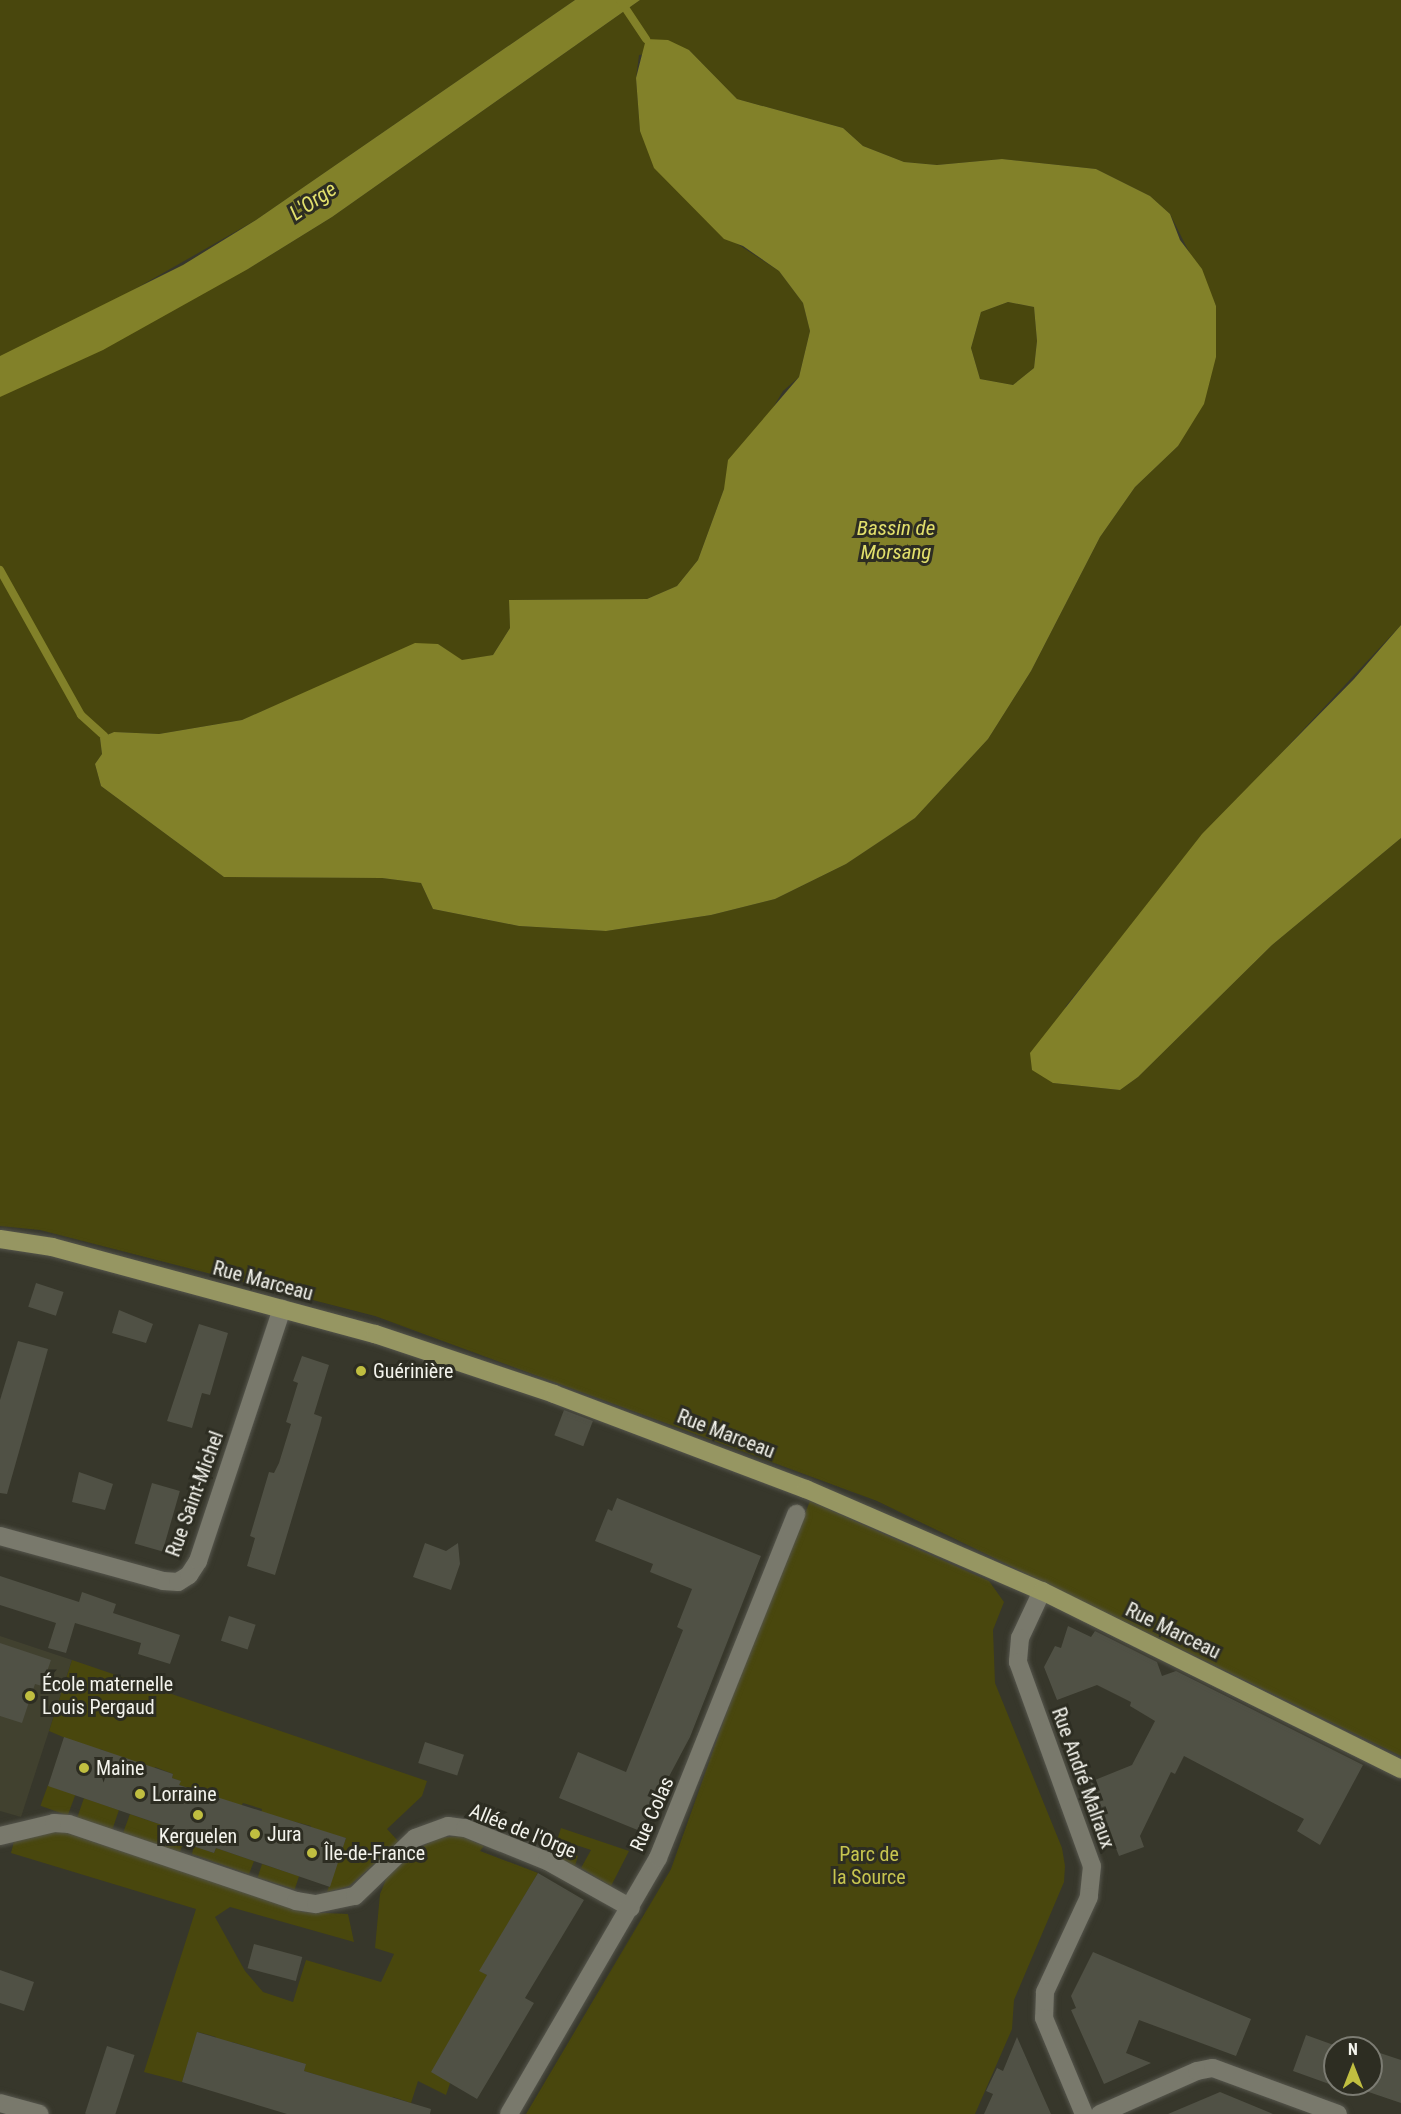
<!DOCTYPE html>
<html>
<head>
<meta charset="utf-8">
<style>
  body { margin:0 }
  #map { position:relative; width:1401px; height:2114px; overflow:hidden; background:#37372b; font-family:"Roboto Condensed",sans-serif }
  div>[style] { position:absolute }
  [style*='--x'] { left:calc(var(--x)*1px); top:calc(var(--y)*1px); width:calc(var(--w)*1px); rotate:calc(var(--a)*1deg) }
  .built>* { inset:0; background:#41412f }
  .green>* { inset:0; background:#49470d; transform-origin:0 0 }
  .water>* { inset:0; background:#828129 }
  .stream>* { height:8px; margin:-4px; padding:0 4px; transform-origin:4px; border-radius:4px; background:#828129 }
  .building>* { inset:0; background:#505145; transform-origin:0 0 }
  .roads { filter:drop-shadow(0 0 2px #55554c) drop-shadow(0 0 2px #55554c) }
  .minor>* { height:18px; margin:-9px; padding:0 9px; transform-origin:9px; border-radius:9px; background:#79796c }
  .major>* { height:18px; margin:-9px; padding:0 9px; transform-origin:9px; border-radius:9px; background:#969662 }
  .dots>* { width:16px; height:16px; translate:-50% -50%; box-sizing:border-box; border:3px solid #2d2d22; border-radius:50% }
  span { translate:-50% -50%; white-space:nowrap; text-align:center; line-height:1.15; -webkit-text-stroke:6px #2d2d22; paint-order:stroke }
  .street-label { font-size:20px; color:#f3f3ec }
  .poi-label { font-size:20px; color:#f3f3ec }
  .left { translate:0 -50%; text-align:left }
  .park-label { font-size:20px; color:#c7c54f }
  .water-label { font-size:21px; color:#e2e06c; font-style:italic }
  .north { position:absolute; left:1323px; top:2036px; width:60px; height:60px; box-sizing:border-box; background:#2d2d22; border:2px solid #7c7c73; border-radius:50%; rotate:0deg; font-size:16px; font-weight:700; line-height:24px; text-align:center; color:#f3f3ec }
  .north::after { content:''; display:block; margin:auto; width:21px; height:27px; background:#c0be40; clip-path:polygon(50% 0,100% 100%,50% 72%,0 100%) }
</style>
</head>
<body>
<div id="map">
  <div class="built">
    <i style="clip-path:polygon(0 1636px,72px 1660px,21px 1817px,0 1811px)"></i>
  </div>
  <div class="green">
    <i style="clip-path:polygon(evenodd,0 0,575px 0,256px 220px,121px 297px,248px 269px,332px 217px,640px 0,1401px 0,1401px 625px,1203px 837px,1066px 1006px,1053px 1083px,1120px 1090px,1138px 1077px,1272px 945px,1401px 838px,1401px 1756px,877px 1501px,375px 1316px,40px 1230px,0 1226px,0 0,689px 50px,737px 99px,843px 128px,863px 146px,904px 162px,937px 165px,1002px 159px,1096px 169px,1150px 196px,1170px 214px,1216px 306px,1178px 446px,1135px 487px,1100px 537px,1031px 671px,988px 739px,915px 818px,846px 864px,775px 899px,711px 915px,606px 931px,519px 926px,433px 909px,421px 883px,382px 878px,224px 877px,101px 786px,95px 764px,102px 754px,100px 738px,114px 732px,159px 734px,242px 720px,374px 663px,438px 644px,462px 661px,493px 655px,510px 628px,509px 600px,647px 599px,677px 586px,698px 560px,724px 489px,783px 391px,799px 377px,810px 331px,803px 303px,779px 271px,736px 243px,640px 131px,636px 78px,639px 55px,689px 50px)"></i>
    <i style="clip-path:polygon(1008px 302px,1034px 307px,1037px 341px,1034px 368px,1013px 385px,980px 379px,971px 348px,981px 312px)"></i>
    <i style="clip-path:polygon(810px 1501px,989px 1581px,1004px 1602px,993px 1630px,995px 1683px,1062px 1848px,1065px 1866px,1064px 1882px,1014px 2000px,1012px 2029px,975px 2114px,526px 2114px,671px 1869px,739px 1678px)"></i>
    <i style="clip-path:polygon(72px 1660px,427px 1781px,422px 1796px,387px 1829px,399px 1842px,349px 1886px,327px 1892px,346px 1838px,310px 1830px,311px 1826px,261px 1813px,262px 1809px,243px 1803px,241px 1806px,179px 1785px,180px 1781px,172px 1778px,173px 1774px,155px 1767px,154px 1771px,100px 1749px,98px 1752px,49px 1731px)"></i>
    <i style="left:48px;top:1785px;width:29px;height:22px;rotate:20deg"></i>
    <i style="left:84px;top:1798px;width:37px;height:21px;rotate:19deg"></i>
    <i style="clip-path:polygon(130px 1814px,165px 1826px,183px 1843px,180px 1852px,123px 1833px)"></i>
    <i style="clip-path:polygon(561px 1828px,629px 1851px,611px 1886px,581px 1868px,591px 1850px,570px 1843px,567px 1852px,578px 1856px,575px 1866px,552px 1856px)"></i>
    <i style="clip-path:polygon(58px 1830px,303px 1912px,348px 1914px,354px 1942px,230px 1907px,215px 1917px,245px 1971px,263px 1992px,293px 2002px,306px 1960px,381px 1982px,394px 1954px,375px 1948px,380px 1894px,387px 1877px,400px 1863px,435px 1838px,461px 1836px,484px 1846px,480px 1851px,538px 1873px,480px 1971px,487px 1975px,446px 2095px,418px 2081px,411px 2103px,393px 2097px,391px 2102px,376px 2093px,304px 2071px,305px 2064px,232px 2042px,230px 2046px,215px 2042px,216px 2037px,198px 2032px,182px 2082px,144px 2072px,196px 1909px,11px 1853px,14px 1841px)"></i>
    <i style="clip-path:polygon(194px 1846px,214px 1853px,216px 1848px,254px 1861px,249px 1874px,192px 1854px)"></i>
    <i style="left:262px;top:1864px;width:39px;height:14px;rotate:18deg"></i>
  </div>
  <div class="water">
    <i style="clip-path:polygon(575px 0,640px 0,332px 217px,248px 269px,103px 350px,0 397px,0 356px,183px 265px,256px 220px)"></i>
    <i style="clip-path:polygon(evenodd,646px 39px,668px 40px,689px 50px,737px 99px,843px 128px,863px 146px,904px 162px,937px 165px,1002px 159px,1096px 169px,1150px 196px,1170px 214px,1180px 240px,1202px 269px,1216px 306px,1216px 357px,1204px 404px,1178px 446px,1135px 487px,1100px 537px,1031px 671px,988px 739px,915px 818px,846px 864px,775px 899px,711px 915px,606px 931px,519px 926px,433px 909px,421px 883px,382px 878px,224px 877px,101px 786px,95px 764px,102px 754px,100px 738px,114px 732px,159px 734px,242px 720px,415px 643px,438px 644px,462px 660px,493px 655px,510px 628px,509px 600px,647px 599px,677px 586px,698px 560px,724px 489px,728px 460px,799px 377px,810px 331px,803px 303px,779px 271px,743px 246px,724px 239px,654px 168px,640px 131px,636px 78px,646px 39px,1008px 302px,1034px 307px,1037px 341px,1034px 368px,1013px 385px,980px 379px,971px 348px,981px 312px,1008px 302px)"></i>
    <i style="clip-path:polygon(1401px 625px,1401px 838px,1272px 945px,1138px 1077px,1120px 1090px,1053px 1083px,1032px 1070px,1030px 1053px,1202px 834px,1354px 679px)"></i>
  </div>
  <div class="stream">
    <i style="--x:620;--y:0;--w:47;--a:56.3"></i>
    <i style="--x:0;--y:570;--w:166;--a:60.8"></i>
    <i style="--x:81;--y:715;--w:31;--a:42"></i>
  </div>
  <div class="building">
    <i style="left:36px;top:1283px;width:29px;height:25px;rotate:18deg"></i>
    <i style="clip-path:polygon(119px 1310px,153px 1324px,146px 1343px,112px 1333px)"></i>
    <i style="clip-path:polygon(199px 1324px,228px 1333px,210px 1395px,202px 1393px,192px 1428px,167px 1421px)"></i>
    <i style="clip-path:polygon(18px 1341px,48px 1349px,7px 1494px,0 1493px,0 1400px)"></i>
    <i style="clip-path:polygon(302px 1356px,329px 1365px,314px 1414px,322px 1417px,320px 1425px,275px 1575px,247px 1566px,255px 1538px,250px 1536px,269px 1472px,274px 1473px,279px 1463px,291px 1424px,286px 1422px,298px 1383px,293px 1381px)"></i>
    <i style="left:564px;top:1410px;width:31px;height:27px;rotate:21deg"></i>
    <i style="clip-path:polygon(79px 1472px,113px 1484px,105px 1510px,72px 1502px)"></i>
    <i style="left:152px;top:1483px;width:29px;height:63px;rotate:16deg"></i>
    <i style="clip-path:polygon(617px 1498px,761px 1556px,690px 1737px,640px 1831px,559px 1798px,578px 1752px,626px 1772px,683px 1630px,677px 1627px,692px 1589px,650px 1572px,653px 1564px,595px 1541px,608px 1509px,612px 1511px)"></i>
    <i style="clip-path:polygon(425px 1543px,446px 1551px,458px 1543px,460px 1564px,451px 1590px,413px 1577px)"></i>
    <i style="clip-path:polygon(0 1576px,79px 1602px,82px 1592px,116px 1604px,113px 1613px,180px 1635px,170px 1664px,138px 1654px,141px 1643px,75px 1623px,66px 1653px,48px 1648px,56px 1623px,0 1605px)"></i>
    <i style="left:229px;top:1616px;width:28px;height:26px;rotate:18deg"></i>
    <i style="clip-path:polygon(1068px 1626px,1091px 1637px,1095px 1631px,1157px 1662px,1162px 1676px,1176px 1671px,1363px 1765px,1320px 1845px,1297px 1831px,1304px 1819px,1184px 1756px,1175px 1774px,1171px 1772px,1140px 1836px,1144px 1847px,1119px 1856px,1090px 1782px,1132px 1765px,1155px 1721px,1130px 1706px,1131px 1702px,1097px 1685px,1057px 1700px,1044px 1667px,1055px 1646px,1061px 1648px)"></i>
    <i style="clip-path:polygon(0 1643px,51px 1660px,42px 1686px,35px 1684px,22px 1723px,0 1716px)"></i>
    <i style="clip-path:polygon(64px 1737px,173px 1774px,172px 1778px,181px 1781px,179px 1785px,346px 1838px,330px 1887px,216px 1848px,214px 1853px,162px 1836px,165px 1826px,48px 1786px)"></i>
    <i style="left:425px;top:1742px;width:41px;height:22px;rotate:18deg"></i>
    <i style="clip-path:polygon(538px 1873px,584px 1900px,525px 1998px,534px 2003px,477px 2099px,431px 2072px,487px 1975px,479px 1971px)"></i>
    <i style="left:254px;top:1944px;width:50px;height:25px;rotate:15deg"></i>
    <i style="clip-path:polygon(1093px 1952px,1251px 2019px,1236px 2056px,1139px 2020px,1126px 2053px,1151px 2063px,1104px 2084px,1071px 2010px,1076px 2008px,1071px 1996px)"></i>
    <i style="clip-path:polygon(0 1970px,34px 1982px,24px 2011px,0 2003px)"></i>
    <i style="clip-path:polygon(197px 2032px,306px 2064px,304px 2071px,431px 2109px,430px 2114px,287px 2114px,182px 2082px)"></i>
    <i style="clip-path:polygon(1306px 2035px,1342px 2048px,1335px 2048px,1332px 2085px,1293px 2071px)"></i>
    <i style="clip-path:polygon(1350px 2036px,1370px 2044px,1368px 2048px,1345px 2048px)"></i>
    <i style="clip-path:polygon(1017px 2037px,1043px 2096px,1051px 2114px,984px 2114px,993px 2094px,986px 2091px,997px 2068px,1003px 2071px)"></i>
    <i style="left:107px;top:2046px;width:29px;height:71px;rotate:18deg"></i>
    <i style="clip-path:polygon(1371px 2050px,1401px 2060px,1401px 2103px,1345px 2084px,1371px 2084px)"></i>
    <i style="clip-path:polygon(1220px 2092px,1273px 2114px,1168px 2114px)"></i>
  </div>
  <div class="roads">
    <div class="minor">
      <i style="--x:0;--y:1536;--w:169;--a:15.4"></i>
      <i style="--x:163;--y:1581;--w:15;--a:4"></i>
      <i style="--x:178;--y:1582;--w:13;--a:-32"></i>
      <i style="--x:189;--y:1575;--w:17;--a:-57"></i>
      <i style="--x:198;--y:1561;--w:266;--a:-71.6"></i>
      <i style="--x:1042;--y:1591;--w:52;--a:115.1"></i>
      <i style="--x:1020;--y:1638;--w:24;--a:95"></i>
      <i style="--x:1018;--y:1662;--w:217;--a:70.1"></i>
      <i style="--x:1092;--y:1866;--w:31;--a:96"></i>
      <i style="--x:1089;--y:1897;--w:105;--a:114.9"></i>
      <i style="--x:1045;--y:1992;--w:26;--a:92"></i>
      <i style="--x:1044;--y:2018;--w:104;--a:67.4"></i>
      <i style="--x:0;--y:1836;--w:56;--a:-13.5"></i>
      <i style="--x:54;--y:1823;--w:15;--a:4"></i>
      <i style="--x:69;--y:1824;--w:240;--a:18.7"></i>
      <i style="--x:296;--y:1901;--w:20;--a:9"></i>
      <i style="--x:316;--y:1904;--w:40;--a:-12"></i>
      <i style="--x:355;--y:1896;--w:83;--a:-44"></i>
      <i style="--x:415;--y:1838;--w:35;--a:-20"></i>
      <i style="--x:448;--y:1826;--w:17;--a:7"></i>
      <i style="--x:465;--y:1828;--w:88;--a:21.9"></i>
      <i style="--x:547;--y:1861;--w:96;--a:29.2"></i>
      <i style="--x:0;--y:2103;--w:41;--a:15.4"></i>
      <i style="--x:509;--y:2114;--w:296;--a:-59.8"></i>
      <i style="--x:658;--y:1858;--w:371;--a:-68.1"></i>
      <i style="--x:1100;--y:2114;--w:106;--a:-23.9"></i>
      <i style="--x:1197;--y:2071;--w:16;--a:-11"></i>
      <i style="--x:1213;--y:2068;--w:133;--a:20.2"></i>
    </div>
    <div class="major">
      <i style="--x:0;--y:1239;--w:53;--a:8.7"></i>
      <i style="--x:52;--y:1247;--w:335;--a:15.1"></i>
      <i style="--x:375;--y:1334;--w:189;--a:18.5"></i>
      <i style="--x:554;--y:1394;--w:269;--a:20.7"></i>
      <i style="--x:806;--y:1489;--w:257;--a:23.4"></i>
      <i style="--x:1042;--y:1591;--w:401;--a:26.4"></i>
    </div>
  </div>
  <div class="dots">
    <i style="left:361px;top:1371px;background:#c0be40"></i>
    <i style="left:30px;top:1696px;background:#c0be40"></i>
    <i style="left:84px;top:1768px;background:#c0be40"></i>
    <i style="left:140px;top:1794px;background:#c0be40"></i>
    <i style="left:198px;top:1815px;background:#c0be40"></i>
    <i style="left:255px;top:1834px;background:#c0be40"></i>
    <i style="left:312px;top:1853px;background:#c0be40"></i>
  </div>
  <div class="street-label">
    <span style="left:263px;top:1281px;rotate:15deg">Rue Marceau</span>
    <span style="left:726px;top:1434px;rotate:21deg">Rue Marceau</span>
    <span style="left:195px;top:1494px;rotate:-70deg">Rue Saint-Michel</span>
    <span style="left:1173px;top:1631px;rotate:26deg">Rue Marceau</span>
    <span style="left:1083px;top:1778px;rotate:70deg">Rue André Malraux</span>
    <span style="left:652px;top:1814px;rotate:-66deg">Rue Colas</span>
    <span style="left:523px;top:1831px;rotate:22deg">Allée de l'Orge</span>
  </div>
  <div class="poi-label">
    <span class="left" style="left:373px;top:1371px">Guérinière</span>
    <span class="left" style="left:42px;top:1696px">École maternelle<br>Louis Pergaud</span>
    <span class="left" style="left:96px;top:1768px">Maine</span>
    <span class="left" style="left:152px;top:1794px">Lorraine</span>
    <span class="left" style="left:267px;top:1834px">Jura</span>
    <span style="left:198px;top:1836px">Kerguelen</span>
    <span class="left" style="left:324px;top:1853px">Île-de-France</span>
  </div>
  <div class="park-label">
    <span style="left:869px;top:1866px">Parc de<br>la Source</span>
  </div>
  <div class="water-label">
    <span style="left:313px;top:201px;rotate:-34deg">L'Orge</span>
    <span style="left:896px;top:540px">Bassin de<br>Morsang</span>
  </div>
  <div class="north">N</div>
</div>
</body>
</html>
